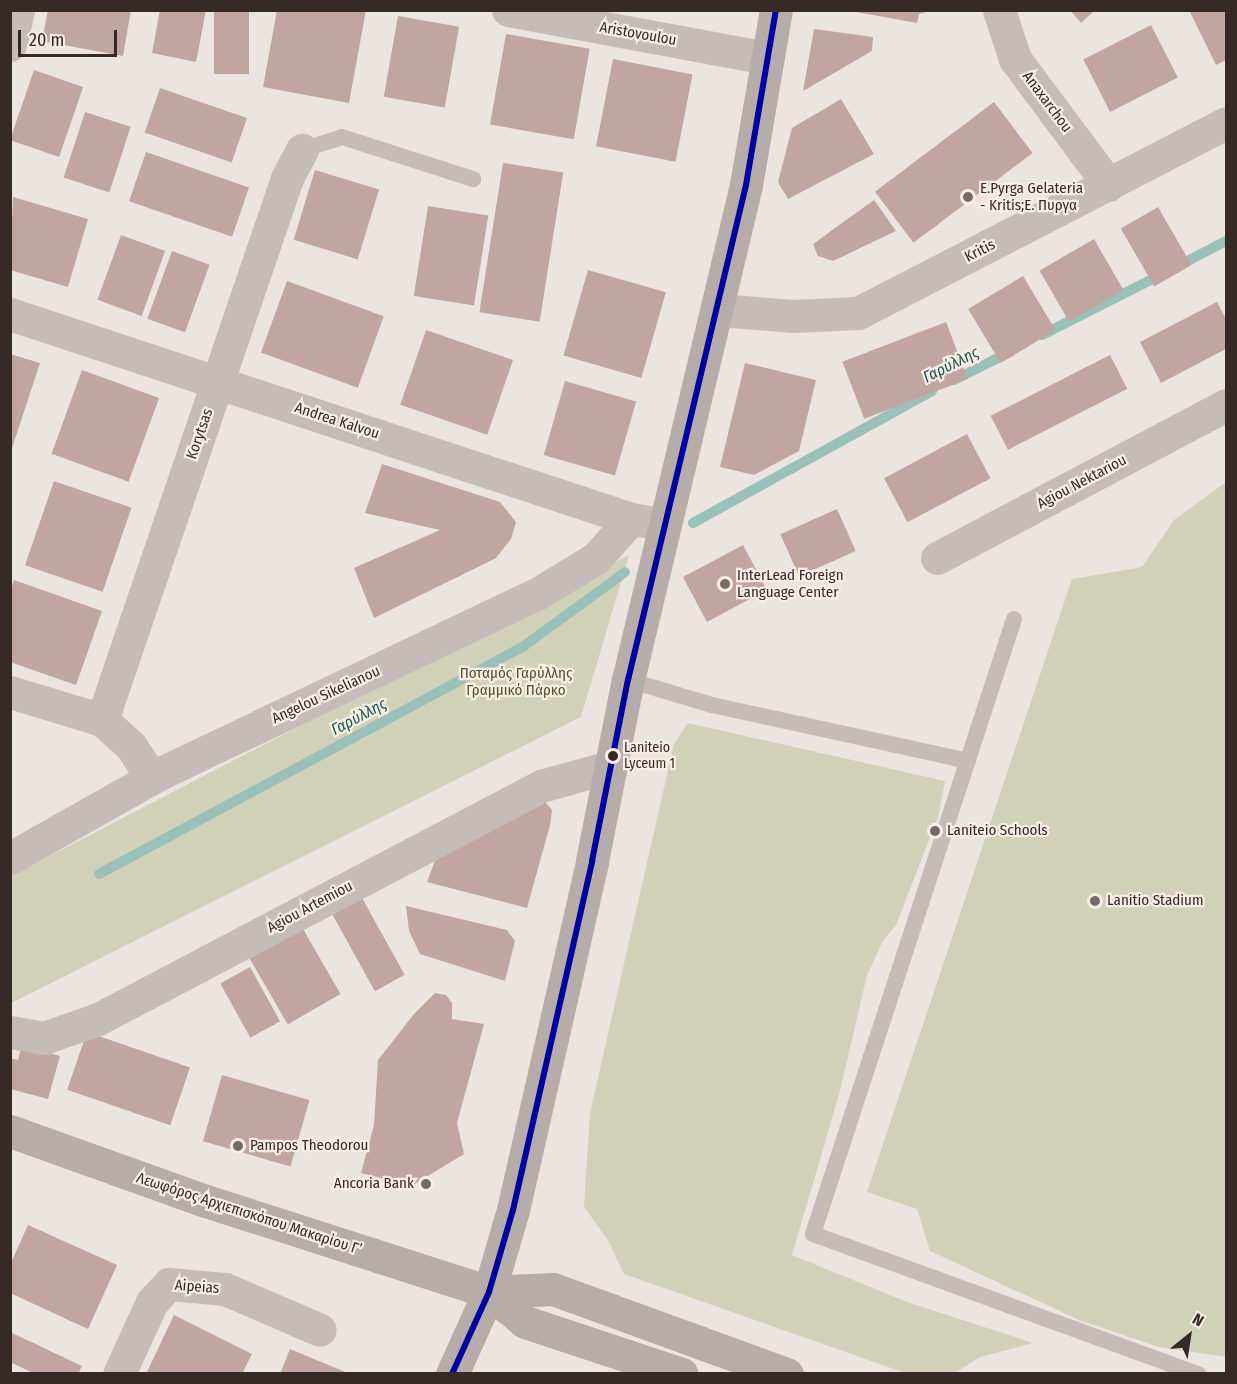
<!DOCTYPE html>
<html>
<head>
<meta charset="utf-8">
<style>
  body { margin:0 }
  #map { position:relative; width:1237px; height:1384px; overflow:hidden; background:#ece4e0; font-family:"Fira Sans Condensed",sans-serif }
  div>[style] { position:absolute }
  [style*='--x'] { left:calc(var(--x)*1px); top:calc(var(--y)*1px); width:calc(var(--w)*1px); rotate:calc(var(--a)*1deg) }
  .green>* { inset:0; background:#d1d1ba }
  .stream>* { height:10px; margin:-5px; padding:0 5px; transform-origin:5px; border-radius:5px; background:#9bc0b9 }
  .building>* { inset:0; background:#c1a5a1; transform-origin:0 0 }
  .lane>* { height:16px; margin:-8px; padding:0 8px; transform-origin:8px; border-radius:8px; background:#c5bcb9 }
  .street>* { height:33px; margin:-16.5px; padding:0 16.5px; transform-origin:16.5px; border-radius:16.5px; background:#c5bcb9 }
  .secondary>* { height:33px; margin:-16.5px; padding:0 16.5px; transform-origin:16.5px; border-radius:16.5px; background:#b6aca9 }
  .bus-1>* { height:6px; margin:-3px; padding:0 3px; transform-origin:3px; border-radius:3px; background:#0000a0 }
  .dots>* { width:16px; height:16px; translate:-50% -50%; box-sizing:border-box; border:3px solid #faede6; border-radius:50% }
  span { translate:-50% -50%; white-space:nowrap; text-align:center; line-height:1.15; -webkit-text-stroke:4.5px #faede6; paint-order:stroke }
  .bus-label { font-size:14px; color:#362927 }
  .left { translate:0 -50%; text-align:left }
  .street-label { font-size:15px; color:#362927 }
  .poi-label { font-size:15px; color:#362927 }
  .right { translate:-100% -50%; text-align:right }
  .park-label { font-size:15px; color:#4d552a }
  .water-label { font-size:16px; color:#1c5952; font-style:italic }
  .frame { position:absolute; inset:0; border:12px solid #362927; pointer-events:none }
  .north { position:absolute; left:1159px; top:1306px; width:60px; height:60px; -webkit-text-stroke:4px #faede6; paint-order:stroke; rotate:30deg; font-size:16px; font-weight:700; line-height:24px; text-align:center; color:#362927 }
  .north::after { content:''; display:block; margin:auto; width:21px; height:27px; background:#362927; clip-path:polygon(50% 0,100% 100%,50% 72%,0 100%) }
  .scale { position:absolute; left:18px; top:30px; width:99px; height:27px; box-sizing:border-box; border:3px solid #362927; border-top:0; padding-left:8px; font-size:18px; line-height:21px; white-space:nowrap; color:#362927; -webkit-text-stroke:4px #faede6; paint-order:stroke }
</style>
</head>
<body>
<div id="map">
  <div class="green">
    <i style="clip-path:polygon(1226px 482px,1226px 1357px,1159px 1347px,1079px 1320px,930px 1251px,917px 1209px,867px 1192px,1072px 579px,1142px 567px,1174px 520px)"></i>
    <i style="clip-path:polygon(629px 555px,581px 717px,11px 1003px,11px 876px)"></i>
    <i style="clip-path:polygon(688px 723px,945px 781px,938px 817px,896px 925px,883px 941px,867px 975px,840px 1091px,792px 1255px,907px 1302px,1033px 1343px,980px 1357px,955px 1373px,905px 1373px,624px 1274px,608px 1240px,584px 1207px,590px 1113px,674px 744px)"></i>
  </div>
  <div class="stream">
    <i style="--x:1176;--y:267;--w:56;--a:-27.5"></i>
    <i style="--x:1042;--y:335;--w:135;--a:-26.9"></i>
    <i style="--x:954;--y:380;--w:63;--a:-26.6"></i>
    <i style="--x:693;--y:523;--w:273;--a:-28.9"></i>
    <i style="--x:99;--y:874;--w:482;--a:-28.2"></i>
    <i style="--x:524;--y:646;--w:125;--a:-36.2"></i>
  </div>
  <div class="building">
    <i style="clip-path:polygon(48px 10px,131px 10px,123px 56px,42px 41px)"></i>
    <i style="clip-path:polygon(160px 10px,206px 10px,196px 62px,152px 53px)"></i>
    <i style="left:214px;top:10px;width:35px;height:64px"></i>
    <i style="clip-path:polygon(277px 10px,366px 10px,349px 103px,263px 87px)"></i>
    <i style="clip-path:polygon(845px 10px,930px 10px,930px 11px,919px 14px,917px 23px)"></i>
    <i style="clip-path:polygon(1070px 10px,1095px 10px,1081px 23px)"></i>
    <i style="clip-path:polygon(1189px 10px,1226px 10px,1226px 60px,1216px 65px)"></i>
    <i style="left:398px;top:16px;width:62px;height:82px;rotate:10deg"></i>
    <i style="left:1151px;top:25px;width:59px;height:76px;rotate:63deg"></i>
    <i style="clip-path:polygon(814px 29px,873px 37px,872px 51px,803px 91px)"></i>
    <i style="left:506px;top:34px;width:85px;height:92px;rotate:10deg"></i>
    <i style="left:613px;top:59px;width:81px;height:89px;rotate:11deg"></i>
    <i style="left:34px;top:70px;width:52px;height:74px;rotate:19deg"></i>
    <i style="left:160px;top:88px;width:92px;height:47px;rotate:19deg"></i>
    <i style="clip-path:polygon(841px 99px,874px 154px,788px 199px,778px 182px,792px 128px)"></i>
    <i style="left:994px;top:102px;width:64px;height:149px;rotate:53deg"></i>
    <i style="left:85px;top:112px;width:48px;height:69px;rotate:18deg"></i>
    <i style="left:146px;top:152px;width:109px;height:52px;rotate:19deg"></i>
    <i style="left:503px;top:163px;width:61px;height:151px;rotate:9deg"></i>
    <i style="left:315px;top:170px;width:67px;height:73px;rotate:17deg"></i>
    <i style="clip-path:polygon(13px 197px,88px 219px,68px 287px,10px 270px)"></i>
    <i style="clip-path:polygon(874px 200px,896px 231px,833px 261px,818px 256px,813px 244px)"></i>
    <i style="left:428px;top:206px;width:61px;height:91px;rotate:9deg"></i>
    <i style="left:1158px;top:207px;width:67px;height:43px;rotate:60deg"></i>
    <i style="left:121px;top:235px;width:47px;height:69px;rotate:20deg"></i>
    <i style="left:1094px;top:239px;width:59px;height:63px;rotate:60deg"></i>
    <i style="left:172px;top:251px;width:40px;height:72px;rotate:20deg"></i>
    <i style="left:588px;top:270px;width:81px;height:89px;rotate:16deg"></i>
    <i style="left:1023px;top:276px;width:63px;height:64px;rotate:59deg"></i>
    <i style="left:287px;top:281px;width:103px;height:76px;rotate:20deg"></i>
    <i style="clip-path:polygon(1217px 302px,1226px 319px,1226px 349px,1161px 383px,1140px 342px)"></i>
    <i style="left:946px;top:322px;width:61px;height:111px;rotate:69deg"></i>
    <i style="left:426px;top:330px;width:92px;height:79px;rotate:19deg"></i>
    <i style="clip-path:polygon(10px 354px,40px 363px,12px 448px,10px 447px)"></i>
    <i style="left:1110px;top:355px;width:38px;height:134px;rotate:63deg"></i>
    <i style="clip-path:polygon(745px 363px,816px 380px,799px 451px,754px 475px,720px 467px)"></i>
    <i style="left:82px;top:370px;width:82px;height:89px;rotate:20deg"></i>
    <i style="left:565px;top:381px;width:74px;height:77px;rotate:16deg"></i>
    <i style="left:967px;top:434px;width:50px;height:94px;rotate:62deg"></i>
    <i style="clip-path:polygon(382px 464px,500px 502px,516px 522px,511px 539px,496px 558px,374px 618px,354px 568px,440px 530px,365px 513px)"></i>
    <i style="left:54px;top:481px;width:82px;height:89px;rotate:19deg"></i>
    <i style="left:837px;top:509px;width:46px;height:62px;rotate:66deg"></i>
    <i style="left:743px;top:545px;width:51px;height:68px;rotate:62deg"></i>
    <i style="clip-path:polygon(14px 580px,102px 611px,76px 685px,10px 662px,10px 592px)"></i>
    <i style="clip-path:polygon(542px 799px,552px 810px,550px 825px,527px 908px,427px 882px,437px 855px)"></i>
    <i style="left:361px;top:896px;width:90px;height:34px;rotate:61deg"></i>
    <i style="clip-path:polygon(406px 906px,507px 930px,515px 941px,505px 981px,420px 954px,409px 931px)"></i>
    <i style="left:299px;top:922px;width:83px;height:61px;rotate:60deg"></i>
    <i style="left:250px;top:967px;width:62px;height:34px;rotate:61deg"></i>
    <i style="clip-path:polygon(435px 993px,446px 995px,452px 1003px,452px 1019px,484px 1024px,457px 1123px,464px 1154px,411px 1186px,361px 1173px,374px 1125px,378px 1060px,414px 1014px)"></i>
    <i style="left:87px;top:1032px;width:109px;height:61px;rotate:19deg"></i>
    <i style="clip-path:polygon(22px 1045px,60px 1056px,48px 1099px,10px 1089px,10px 1058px,18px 1060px)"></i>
    <i style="left:222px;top:1075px;width:91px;height:69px;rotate:16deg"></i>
    <i style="clip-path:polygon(28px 1225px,117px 1265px,88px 1329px,10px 1293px,10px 1265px)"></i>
    <i style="clip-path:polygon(174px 1315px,252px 1354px,242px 1374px,146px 1374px)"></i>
    <i style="clip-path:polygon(10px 1332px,82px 1366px,78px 1374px,35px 1374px,10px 1362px)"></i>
    <i style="clip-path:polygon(290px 1349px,348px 1373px,348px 1374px,280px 1374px)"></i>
  </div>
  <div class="lane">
    <i style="--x:302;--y:150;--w:42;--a:-18"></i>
    <i style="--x:342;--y:137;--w:138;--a:17.8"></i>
    <i style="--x:1014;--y:619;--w:647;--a:108.1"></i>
    <i style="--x:813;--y:1234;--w:410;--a:20"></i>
    <i style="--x:628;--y:680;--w:88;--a:16.6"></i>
    <i style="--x:712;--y:705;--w:262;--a:12.3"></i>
  </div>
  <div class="street">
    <i style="--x:508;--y:10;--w:264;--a:10.5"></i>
    <i style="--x:999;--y:10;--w:52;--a:71.9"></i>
    <i style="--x:1015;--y:59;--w:157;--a:53.3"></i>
    <i style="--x:10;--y:45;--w:36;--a:-77"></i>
    <i style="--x:718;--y:310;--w:75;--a:4.6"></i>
    <i style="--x:793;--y:316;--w:65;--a:-2.6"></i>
    <i style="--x:858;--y:313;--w:414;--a:-27.3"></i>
    <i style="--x:10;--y:314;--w:654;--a:18.27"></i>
    <i style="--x:631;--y:519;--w:19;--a:9"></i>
    <i style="--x:937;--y:558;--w:327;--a:-27.9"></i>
    <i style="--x:10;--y:692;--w:96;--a:16.9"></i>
    <i style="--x:102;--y:720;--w:39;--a:42"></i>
    <i style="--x:131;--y:746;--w:38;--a:57"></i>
    <i style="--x:102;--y:720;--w:573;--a:-71.15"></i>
    <i style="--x:287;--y:178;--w:32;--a:-62"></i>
    <i style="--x:10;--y:858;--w:173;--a:-29.4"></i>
    <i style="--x:161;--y:773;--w:416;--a:-25.5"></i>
    <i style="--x:537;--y:594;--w:69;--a:-31.4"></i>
    <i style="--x:596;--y:558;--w:52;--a:-48.1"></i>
    <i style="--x:10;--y:1032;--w:35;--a:10"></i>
    <i style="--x:44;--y:1038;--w:57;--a:-19.4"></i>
    <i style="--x:98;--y:1019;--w:501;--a:-27.74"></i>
    <i style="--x:541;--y:786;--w:71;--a:-15.6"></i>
    <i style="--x:119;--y:1374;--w:79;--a:-65.4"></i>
    <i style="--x:152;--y:1302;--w:25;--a:-47"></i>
    <i style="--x:169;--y:1284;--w:56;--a:5.1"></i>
    <i style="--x:225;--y:1289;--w:103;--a:23.3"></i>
  </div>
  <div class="secondary">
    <i style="--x:10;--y:1131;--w:208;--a:19.7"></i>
    <i style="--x:206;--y:1201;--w:297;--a:17.8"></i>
    <i style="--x:489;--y:1292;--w:47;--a:39.8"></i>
    <i style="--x:525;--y:1322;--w:165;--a:18.3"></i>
    <i style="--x:489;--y:1292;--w:64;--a:-2.7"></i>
    <i style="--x:553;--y:1289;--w:249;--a:20"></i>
    <i style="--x:452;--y:1374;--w:90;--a:-65.7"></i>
    <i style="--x:489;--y:1292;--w:85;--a:-73.7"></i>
    <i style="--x:513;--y:1210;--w:358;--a:-77.2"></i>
    <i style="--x:592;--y:861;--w:185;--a:-78.8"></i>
    <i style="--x:628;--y:680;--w:509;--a:-76.59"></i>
    <i style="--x:746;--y:185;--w:178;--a:-80.3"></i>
  </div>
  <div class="bus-1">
    <i style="--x:452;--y:1374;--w:90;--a:-65.7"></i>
    <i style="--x:489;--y:1292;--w:85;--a:-73.7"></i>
    <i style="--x:513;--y:1210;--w:358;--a:-77.2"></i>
    <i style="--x:592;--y:861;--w:185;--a:-78.8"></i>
    <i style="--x:628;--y:680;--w:509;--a:-76.59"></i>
    <i style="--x:746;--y:185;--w:178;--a:-80.3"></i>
  </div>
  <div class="dots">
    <i style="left:968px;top:197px;background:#766a68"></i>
    <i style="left:725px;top:584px;background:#766a68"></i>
    <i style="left:613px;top:756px;background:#362927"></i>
    <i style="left:935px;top:831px;background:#766a68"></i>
    <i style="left:1095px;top:901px;background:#766a68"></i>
    <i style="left:238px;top:1146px;background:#766a68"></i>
    <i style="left:426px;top:1184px;background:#766a68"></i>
  </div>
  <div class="bus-label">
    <span class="left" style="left:624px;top:756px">Laniteio<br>Lyceum 1</span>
  </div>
  <div class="street-label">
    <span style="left:638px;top:34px;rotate:10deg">Aristovoulou</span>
    <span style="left:1047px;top:102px;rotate:53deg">Anaxarchou</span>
    <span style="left:980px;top:251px;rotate:-27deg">Kritis</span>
    <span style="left:337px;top:421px;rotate:18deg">Andrea Kalvou</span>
    <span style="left:200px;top:434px;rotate:-71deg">Korytsas</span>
    <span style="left:1082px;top:482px;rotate:-28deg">Agiou Nektariou</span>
    <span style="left:326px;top:695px;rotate:-25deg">Angelou Sikelianou</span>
    <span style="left:310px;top:907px;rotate:-28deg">Agiou Artemiou</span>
    <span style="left:249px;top:1214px;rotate:18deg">Λεωφόρος Αρχιεπισκόπου Μακαρίου Γ’</span>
    <span style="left:197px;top:1287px;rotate:4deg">Aipeias</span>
  </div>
  <div class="poi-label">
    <span class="left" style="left:980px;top:197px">E.Pyrga Gelateria<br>- Kritis;Ε. Πυργα</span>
    <span class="left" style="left:737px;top:584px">InterLead Foreign<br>Language Center</span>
    <span class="left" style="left:947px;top:831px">Laniteio Schools</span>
    <span class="left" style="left:1107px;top:901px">Lanitio Stadium</span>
    <span class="left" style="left:250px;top:1146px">Pampos Theodorou</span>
    <span class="right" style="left:414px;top:1184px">Ancoria Bank</span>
  </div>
  <div class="park-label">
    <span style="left:516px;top:682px">Ποταμός Γαρύλλης<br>Γραμμικό Πάρκο</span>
  </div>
  <div class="water-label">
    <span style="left:951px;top:365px;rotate:-27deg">Γαρύλλης</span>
    <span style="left:359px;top:717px;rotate:-28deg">Γαρύλλης</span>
  </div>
  <div class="frame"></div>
  <div class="north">N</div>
  <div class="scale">20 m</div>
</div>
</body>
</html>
